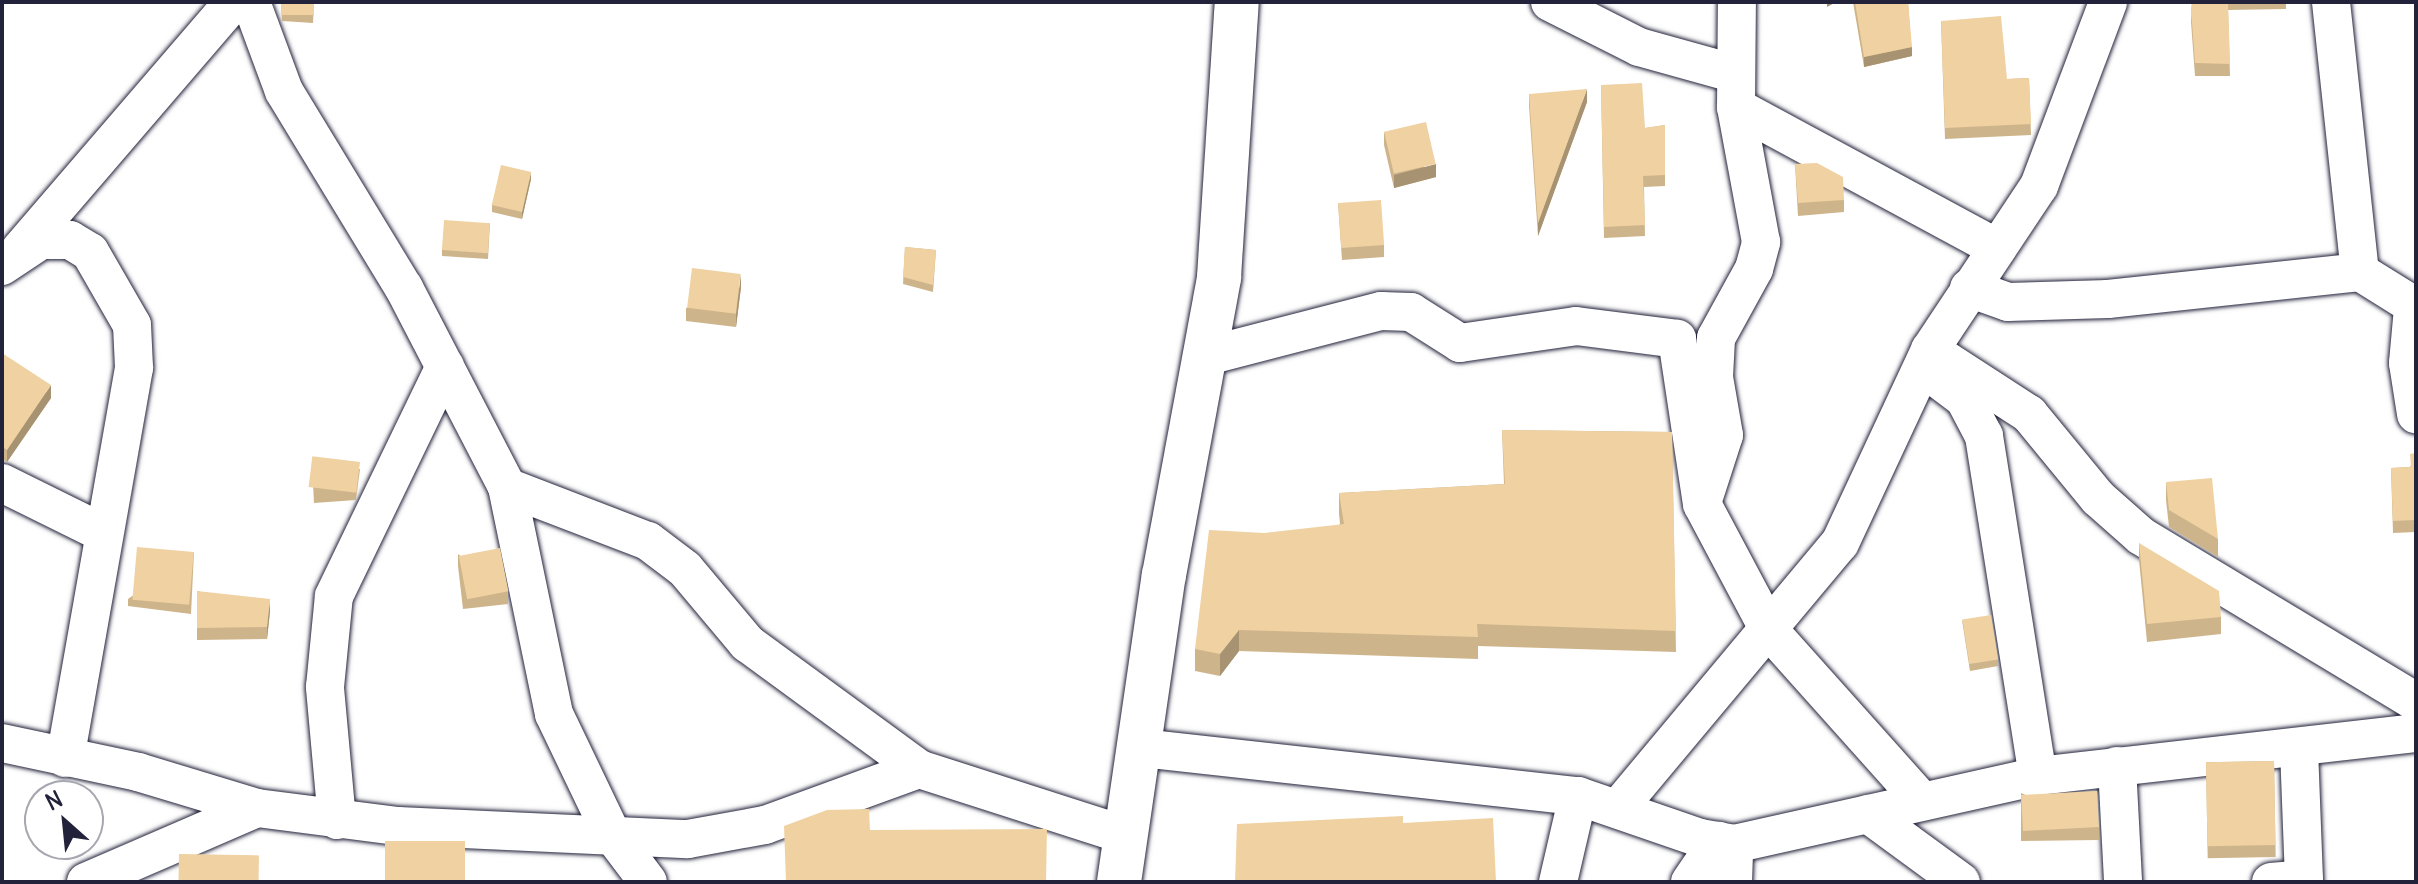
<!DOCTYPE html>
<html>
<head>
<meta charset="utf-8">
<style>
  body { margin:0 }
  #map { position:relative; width:2418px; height:884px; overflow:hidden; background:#fff; font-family:Delius,sans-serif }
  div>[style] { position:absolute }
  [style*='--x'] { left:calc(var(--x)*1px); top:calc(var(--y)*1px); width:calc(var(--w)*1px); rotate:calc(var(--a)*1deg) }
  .roads { filter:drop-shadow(0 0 2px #22223b) drop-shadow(0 0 2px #22223b) }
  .street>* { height:38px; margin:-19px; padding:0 19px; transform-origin:19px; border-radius:19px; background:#fff }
  .secondary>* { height:44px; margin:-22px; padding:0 22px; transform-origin:22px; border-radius:22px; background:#fff }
  .wall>* { inset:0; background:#ceb48b; transform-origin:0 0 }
  .shaded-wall>* { inset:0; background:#a79271 }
  .building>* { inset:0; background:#efd1a2; transform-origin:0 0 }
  span { translate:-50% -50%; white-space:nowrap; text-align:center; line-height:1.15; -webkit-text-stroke:7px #fff; paint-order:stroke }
  .frame { position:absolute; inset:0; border:4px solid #22223b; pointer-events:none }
  .north { position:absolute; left:24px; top:780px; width:80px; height:80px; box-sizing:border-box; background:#fff; border:2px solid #a7a7b1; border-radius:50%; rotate:333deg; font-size:22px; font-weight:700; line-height:32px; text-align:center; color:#22223b }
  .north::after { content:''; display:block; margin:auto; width:28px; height:36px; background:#22223b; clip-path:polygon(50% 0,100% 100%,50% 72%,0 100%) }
</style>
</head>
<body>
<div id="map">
  <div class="roads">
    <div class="street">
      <i style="--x:251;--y:2;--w:95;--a:69.7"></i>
      <i style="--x:284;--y:91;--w:231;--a:58.7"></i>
      <i style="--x:404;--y:288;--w:224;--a:62.6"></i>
      <i style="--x:507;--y:487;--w:232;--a:78.3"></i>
      <i style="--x:554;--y:714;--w:132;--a:64.4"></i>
      <i style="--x:611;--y:833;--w:61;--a:52.9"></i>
      <i style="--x:1550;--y:2;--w:100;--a:26.8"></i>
      <i style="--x:1639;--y:47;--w:98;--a:15.5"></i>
      <i style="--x:2331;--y:2;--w:272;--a:83.9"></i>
      <i style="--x:1736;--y:107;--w:297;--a:28.4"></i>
      <i style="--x:20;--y:250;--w:327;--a:-49.3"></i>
      <i style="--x:2;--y:266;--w:47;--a:-33.7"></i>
      <i style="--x:41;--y:240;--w:29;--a:0"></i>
      <i style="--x:70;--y:240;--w:23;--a:31"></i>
      <i style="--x:90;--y:252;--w:84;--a:60.1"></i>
      <i style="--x:132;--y:325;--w:43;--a:87.3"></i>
      <i style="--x:134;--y:368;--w:396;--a:100"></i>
      <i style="--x:1969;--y:288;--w:41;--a:19.7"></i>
      <i style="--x:2008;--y:302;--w:100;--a:-1.7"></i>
      <i style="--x:2108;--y:299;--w:253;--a:-6.1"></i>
      <i style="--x:2360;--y:272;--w:66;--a:32"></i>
      <i style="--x:2413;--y:308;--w:55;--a:95.2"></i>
      <i style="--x:2408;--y:363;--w:52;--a:81.1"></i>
      <i style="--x:1930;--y:350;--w:118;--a:32.9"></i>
      <i style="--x:2029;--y:414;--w:109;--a:50.6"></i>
      <i style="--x:2098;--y:498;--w:57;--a:41.5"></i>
      <i style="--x:2141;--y:536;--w:321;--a:31.1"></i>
      <i style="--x:1203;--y:357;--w:184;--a:-14.5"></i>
      <i style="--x:1381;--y:311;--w:30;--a:2"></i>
      <i style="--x:1411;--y:312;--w:58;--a:32.3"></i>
      <i style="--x:1460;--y:343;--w:117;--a:-8.3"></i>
      <i style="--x:1576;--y:326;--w:102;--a:7.3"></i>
      <i style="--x:1677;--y:339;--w:167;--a:81.4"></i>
      <i style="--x:1702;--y:504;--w:143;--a:62"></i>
      <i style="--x:1769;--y:630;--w:229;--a:48.2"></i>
      <i style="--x:1933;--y:375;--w:39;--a:37"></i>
      <i style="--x:1964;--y:398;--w:43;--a:62.2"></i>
      <i style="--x:1984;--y:436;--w:344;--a:81"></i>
      <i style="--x:2;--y:483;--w:113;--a:26.3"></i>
      <i style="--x:507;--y:487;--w:151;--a:21"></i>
      <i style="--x:648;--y:541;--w:46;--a:37.1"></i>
      <i style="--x:685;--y:569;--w:97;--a:50"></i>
      <i style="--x:747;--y:643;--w:213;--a:36.2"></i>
      <i style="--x:1704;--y:497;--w:65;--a:-72.1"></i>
      <i style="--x:1724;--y:435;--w:59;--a:-99.8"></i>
      <i style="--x:1714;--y:377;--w:39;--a:-87"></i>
      <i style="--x:1716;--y:338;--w:79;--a:-61.2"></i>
      <i style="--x:1754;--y:269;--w:28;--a:-75"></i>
      <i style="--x:1761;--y:242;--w:137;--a:-100.5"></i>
      <i style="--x:1736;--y:107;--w:105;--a:-89.5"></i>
      <i style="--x:2;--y:743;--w:139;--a:12"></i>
      <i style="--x:138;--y:772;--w:124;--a:16.8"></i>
      <i style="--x:1141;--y:748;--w:440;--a:6.3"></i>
      <i style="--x:1578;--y:796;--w:129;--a:19"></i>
      <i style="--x:1700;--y:838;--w:35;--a:10"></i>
      <i style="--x:1734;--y:844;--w:312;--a:-12.6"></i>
      <i style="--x:2038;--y:776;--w:380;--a:-6.5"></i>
      <i style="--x:2299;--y:749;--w:133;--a:87.8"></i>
      <i style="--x:2117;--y:766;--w:116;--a:87"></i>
      <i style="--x:1619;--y:807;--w:344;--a:-50.1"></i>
      <i style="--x:1840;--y:543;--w:213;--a:-65"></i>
      <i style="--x:1930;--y:350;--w:197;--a:-56.4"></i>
      <i style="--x:2039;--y:186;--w:197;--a:-69.4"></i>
      <i style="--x:1868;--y:814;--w:115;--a:36.2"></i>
      <i style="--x:337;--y:820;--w:134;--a:-95.2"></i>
      <i style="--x:325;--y:687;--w:91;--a:-84.4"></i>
      <i style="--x:334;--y:596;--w:255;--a:-64.2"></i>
      <i style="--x:86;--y:882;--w:186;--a:-23.4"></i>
      <i style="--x:257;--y:808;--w:142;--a:7.3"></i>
      <i style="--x:398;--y:826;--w:290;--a:2.6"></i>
      <i style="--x:688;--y:839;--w:78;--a:-10.3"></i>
      <i style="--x:765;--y:825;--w:164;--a:-20"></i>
      <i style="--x:919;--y:769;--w:216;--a:17.8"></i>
      <i style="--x:1558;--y:882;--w:88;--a:-76.9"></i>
      <i style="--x:1690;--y:882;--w:50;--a:-55.7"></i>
      <i style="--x:1733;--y:882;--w:38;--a:-88"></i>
      <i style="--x:2271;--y:882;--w:33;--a:-5"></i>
    </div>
    <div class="secondary">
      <i style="--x:1119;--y:882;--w:310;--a:-81.7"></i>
      <i style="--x:1164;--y:575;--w:303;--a:-79.5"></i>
      <i style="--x:1219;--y:277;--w:276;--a:-86.3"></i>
    </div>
  </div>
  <div class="wall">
    <i style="clip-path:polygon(281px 2px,314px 2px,313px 23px,282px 21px)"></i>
    <i style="clip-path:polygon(1853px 2px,1908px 2px,1912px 56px,1864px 67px)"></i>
    <i style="clip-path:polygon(2192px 2px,2286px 2px,2286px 9px,2228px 10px,2230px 76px,2195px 76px,2191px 22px)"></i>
    <i style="clip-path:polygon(1941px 21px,2007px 79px,2029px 78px,2031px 135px,1945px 139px)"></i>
    <i style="clip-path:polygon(1601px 85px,1645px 128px,1665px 125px,1665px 186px,1644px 187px,1645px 236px,1604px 238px)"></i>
    <i style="clip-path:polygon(1529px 94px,1587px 102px,1538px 236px,1529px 106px)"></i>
    <i style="clip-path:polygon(1384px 132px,1436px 177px,1394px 188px,1384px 145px)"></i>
    <i style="clip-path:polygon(1795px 164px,1844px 200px,1844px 212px,1798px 216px)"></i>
    <i style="clip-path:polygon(531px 179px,522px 219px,492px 212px,492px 205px)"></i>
    <i style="clip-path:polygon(1338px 203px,1384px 245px,1384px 257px,1342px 260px)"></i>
    <i style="clip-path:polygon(490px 223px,488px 259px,442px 256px,442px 250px)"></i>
    <i style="clip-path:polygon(905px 247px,936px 250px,933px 292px,903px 284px)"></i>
    <i style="clip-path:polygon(741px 287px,736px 327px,686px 321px,686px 308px)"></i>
    <i style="clip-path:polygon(2px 353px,51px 398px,7px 462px,2px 459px)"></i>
    <i style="clip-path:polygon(1502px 430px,1672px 432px,1676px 652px,1478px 646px,1478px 659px,1239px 651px,1220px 676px,1195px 671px,1195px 649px,1340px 524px,1339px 514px,1339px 493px,1504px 484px)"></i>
    <i style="clip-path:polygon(2416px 453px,2416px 532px,2393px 533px,2391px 468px,2410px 467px)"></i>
    <i style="clip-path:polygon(312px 465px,360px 469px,356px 500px,314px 503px)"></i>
    <i style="clip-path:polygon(2166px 482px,2218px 539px,2218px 557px,2169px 527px,2166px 500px)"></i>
    <i style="clip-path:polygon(2139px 543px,2221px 617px,2221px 634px,2147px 642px,2139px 560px)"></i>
    <i style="clip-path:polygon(194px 552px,191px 614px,128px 606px,128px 599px)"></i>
    <i style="clip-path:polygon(458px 554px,508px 591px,508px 604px,463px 609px,458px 566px)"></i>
    <i style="clip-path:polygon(197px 591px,270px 611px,267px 639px,197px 640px)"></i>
    <i style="clip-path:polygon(1962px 620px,1998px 659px,1998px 666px,1970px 671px)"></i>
    <i style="left:2274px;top:761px;width:96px;height:68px;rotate:89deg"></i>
    <i style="clip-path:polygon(2021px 793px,2099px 827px,2099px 840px,2021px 841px)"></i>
  </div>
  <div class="shaded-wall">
    <i style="clip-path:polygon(1827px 2px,1836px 2px,1827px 7px)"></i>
    <i style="clip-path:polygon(1912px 47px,1912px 56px,1864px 67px,1864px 57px)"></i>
    <i style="clip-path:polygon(1587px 89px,1587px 102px,1538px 236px,1538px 223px)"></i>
    <i style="clip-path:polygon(1436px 164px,1436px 177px,1394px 188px,1394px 175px)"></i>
    <i style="clip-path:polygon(531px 172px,531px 179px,522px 219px,522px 212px)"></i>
    <i style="clip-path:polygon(741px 274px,741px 287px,736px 327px,736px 315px)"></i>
    <i style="clip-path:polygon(51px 385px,51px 398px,7px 462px,7px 450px)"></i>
    <i style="clip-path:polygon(270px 599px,270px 611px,267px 639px,267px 627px)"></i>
    <i style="clip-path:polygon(1239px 630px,1239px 651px,1220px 676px,1220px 654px)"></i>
  </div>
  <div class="building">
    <i style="left:281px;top:2px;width:33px;height:13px"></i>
    <i style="clip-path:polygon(1855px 2px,1908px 2px,1912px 47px,1864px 57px)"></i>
    <i style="clip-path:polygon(2192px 2px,2228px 2px,2230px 64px,2195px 63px,2191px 9px)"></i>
    <i style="clip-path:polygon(2001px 16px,2007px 79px,2029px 78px,2031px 124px,1945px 128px,1941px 21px)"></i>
    <i style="clip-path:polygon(1642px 83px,1645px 128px,1665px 125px,1665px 175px,1643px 176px,1645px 225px,1604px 227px,1601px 85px)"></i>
    <i style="clip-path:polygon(1587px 89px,1538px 223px,1529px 94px)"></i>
    <i style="left:1426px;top:122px;width:43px;height:43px;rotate:77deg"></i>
    <i style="clip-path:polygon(1817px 163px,1843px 177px,1844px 200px,1798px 203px,1795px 164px)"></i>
    <i style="left:501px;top:165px;width:31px;height:41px;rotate:13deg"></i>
    <i style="left:1381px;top:200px;width:45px;height:43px;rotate:86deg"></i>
    <i style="left:444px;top:220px;width:46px;height:30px;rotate:4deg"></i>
    <i style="clip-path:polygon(905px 247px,936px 250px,933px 285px,903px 277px)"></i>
    <i style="left:692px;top:268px;width:49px;height:40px;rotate:7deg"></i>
    <i style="clip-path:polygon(2px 353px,51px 385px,7px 450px,2px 446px)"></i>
    <i style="clip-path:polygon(1502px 430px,1672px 432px,1676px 631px,1477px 624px,1478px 637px,1239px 630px,1220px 654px,1195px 649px,1209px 530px,1264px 533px,1344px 524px,1339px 493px,1505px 484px)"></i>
    <i style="clip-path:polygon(2416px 453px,2416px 520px,2393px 521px,2391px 468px,2411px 467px,2410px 454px)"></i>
    <i style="left:360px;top:462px;width:31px;height:48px;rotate:97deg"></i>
    <i style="clip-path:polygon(2212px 478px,2218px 539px,2169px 510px,2166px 482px)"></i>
    <i style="clip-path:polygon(2139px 543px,2219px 591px,2221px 617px,2147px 624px)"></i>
    <i style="left:137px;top:547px;width:57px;height:53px;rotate:5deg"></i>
    <i style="left:500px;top:548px;width:44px;height:42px;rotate:79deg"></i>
    <i style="clip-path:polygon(197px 591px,270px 599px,267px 627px,197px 628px)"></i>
    <i style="left:1991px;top:615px;width:45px;height:29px;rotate:81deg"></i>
    <i style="left:2274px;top:761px;width:84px;height:68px;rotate:89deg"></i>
    <i style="left:2097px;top:791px;width:36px;height:76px;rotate:87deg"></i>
    <i style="clip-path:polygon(869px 809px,870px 830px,1047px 829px,1046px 882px,786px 882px,784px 826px,827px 810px)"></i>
    <i style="clip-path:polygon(1403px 816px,1403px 823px,1493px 818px,1496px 882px,1235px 882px,1237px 824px)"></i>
    <i style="left:385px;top:841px;width:80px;height:41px"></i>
    <i style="left:179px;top:854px;width:80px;height:28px;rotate:1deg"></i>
  </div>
  <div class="frame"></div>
  <div class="north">N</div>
</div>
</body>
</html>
